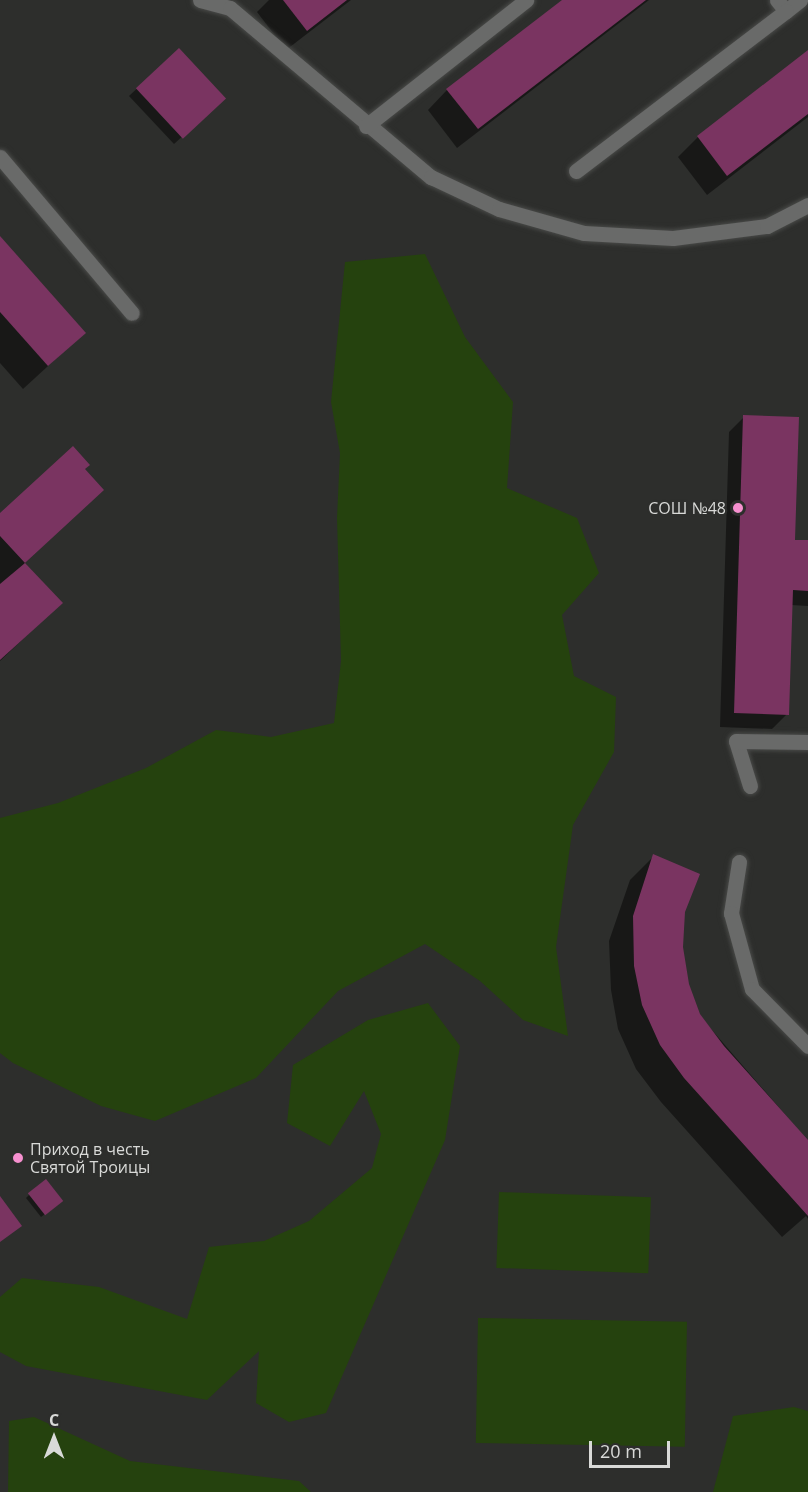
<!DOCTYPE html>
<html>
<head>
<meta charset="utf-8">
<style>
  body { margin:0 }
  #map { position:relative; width:808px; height:1492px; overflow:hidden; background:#2d2e2c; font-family:"Open Sans",sans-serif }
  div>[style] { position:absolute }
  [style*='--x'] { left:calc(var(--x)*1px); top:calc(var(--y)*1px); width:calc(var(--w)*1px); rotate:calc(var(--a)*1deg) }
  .green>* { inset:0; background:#25420e; transform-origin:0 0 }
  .shadow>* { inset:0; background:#0007 }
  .building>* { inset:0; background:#7a3461; transform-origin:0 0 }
  .roads { filter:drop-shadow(0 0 2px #494a48) drop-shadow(0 0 2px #494a48) }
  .minor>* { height:15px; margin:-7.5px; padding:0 7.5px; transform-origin:7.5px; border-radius:7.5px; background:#696a69 }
  .dots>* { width:16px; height:16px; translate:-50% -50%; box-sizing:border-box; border:3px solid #2d2e2c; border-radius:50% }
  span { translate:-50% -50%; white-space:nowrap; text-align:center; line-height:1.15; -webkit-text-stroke:4.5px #2d2e2c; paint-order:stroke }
  .poi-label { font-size:16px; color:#d9dad8 }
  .right { translate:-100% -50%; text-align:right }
  .left { translate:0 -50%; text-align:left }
  .north { position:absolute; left:24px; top:1408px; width:60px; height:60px; -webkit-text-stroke:4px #2d2e2c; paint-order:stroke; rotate:0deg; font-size:16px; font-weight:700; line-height:24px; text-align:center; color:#d9dad8 }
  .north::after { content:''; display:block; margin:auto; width:21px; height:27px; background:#d9dad8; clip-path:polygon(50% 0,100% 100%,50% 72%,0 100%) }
  .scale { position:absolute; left:589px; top:1441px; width:81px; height:27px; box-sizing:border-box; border:3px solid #d9dad8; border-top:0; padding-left:8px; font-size:18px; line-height:21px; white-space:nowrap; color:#d9dad8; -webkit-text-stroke:4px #2d2e2c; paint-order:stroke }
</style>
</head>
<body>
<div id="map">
  <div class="green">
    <i style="clip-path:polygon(425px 254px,465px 337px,513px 402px,507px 488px,577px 518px,599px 573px,562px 615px,574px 676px,616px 697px,614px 752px,573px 825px,556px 947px,568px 1036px,523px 1020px,480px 981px,425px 944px,338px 991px,256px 1078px,155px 1121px,101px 1106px,13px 1063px,0 1053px,0 818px,58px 803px,146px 768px,216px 730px,271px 737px,334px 723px,341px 661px,337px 518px,340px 453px,331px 402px,345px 262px)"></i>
    <i style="clip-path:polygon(428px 1003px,460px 1046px,445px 1140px,326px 1413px,289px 1422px,256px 1403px,259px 1351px,207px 1400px,26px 1366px,0 1352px,0 1297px,22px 1278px,99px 1287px,187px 1319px,209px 1247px,264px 1241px,309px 1221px,372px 1168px,381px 1134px,364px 1091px,330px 1146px,287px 1123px,293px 1065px,368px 1020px)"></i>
    <i style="left:499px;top:1192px;width:152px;height:76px;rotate:2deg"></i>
    <i style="left:478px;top:1318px;width:209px;height:125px;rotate:1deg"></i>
    <i style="clip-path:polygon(794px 1407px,808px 1411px,808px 1492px,713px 1492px,733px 1416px)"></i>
    <i style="clip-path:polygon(34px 1417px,130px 1461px,299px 1481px,311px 1492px,8px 1492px,9px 1421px)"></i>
  </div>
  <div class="shadow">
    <i style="clip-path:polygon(269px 0,351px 0,286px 50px,257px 12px)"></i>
    <i style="clip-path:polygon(565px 0,649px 0,457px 148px,428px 110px,447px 90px)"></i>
    <i style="clip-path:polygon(178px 50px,216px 106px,174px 144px,129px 96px)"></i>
    <i style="clip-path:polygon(808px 52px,808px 117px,707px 195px,678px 157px,698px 137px)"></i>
    <i style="clip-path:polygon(0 238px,84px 333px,23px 389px,0 363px)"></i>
    <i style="clip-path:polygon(744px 417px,794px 541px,808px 541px,808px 606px,791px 605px,787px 714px,772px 729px,720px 727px,729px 432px)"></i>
    <i style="clip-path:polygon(102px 490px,24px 564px,61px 603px,0 661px,0 515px)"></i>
    <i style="clip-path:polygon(654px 856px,684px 911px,681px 948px,687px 984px,699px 1015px,808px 1141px,808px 1219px,806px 1216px,782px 1237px,661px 1102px,636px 1069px,618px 1029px,611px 990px,609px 941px,630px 880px)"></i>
    <i style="clip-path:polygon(29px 1195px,58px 1204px,41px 1217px,26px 1198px)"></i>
  </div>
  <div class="building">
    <i style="clip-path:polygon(283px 0,347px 0,307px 31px)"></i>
    <i style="clip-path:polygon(562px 0,646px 0,478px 129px,446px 89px)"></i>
    <i style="left:179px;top:48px;width:69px;height:59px;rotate:47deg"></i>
    <i style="clip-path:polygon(808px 50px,808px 114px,727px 176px,697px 136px)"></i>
    <i style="clip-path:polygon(0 236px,86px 333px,48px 366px,0 312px)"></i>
    <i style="clip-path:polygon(743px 415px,799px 417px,795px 540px,808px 540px,808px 591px,793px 590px,789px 715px,734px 713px)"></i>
    <i style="clip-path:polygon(73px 446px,90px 465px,85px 469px,104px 490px,25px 563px,0 536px,0 513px)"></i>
    <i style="clip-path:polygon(25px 563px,63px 603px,0 660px,0 584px)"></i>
    <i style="clip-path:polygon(653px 854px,700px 874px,685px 912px,683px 947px,689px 984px,700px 1014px,724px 1046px,808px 1140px,808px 1216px,684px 1078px,660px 1045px,642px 1005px,634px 966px,633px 916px)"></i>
    <i style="left:46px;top:1179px;width:28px;height:23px;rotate:52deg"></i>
    <i style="clip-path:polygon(0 1196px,22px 1226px,0 1242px)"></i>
  </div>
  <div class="roads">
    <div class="minor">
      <i style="--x:200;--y:0;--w:31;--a:15"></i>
      <i style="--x:230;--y:8;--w:263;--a:40.1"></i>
      <i style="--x:431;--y:177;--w:75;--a:25.2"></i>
      <i style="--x:499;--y:209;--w:88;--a:15.8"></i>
      <i style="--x:584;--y:233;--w:89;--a:3.2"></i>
      <i style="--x:673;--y:238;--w:95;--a:-7.3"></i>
      <i style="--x:767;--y:226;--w:46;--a:-27.1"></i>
      <i style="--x:777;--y:0;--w:14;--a:51"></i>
      <i style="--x:786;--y:11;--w:18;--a:-38"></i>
      <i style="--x:366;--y:126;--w:204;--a:-38.2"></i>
      <i style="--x:0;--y:157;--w:204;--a:49.8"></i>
      <i style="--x:576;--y:171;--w:264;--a:-37.3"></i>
      <i style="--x:750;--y:786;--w:47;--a:-107.3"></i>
      <i style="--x:736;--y:741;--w:72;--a:0.8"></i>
      <i style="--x:739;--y:862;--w:52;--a:98.9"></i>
      <i style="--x:731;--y:913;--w:79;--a:74.6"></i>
      <i style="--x:752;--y:989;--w:80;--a:45.5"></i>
    </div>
  </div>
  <div class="dots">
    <i style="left:738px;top:508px;background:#f690cf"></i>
    <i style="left:18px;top:1158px;background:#f690cf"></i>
  </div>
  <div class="poi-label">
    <span class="right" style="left:726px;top:508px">СОШ №48</span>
    <span class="left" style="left:30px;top:1158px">Приход в честь<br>Святой Троицы</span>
  </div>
  <div class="north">С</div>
  <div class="scale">20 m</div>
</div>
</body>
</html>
